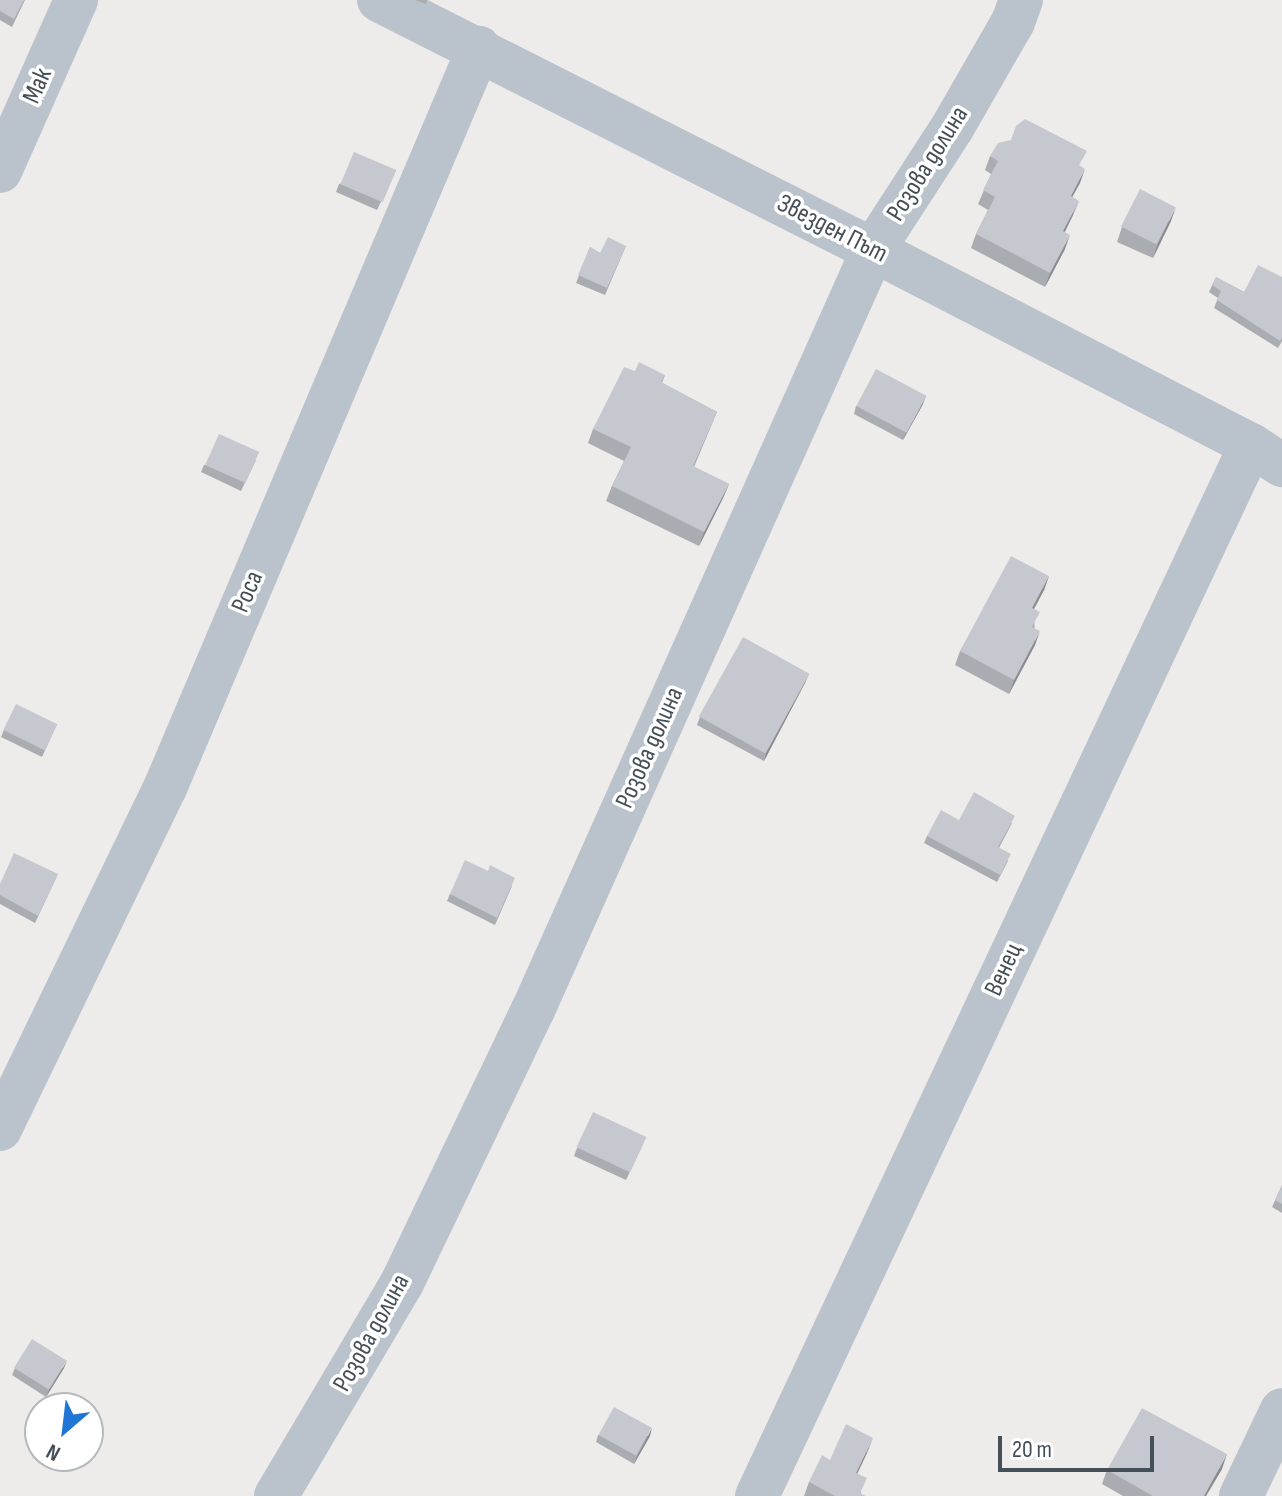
<!DOCTYPE html>
<html>
<head>
<meta charset="utf-8">
<style>
  body { margin:0 }
  #map { position:relative; width:1282px; height:1496px; overflow:hidden; background:#eeebeb; font-family:"Sofia Sans Condensed",sans-serif }
  div>[style] { position:absolute }
  [style*='--x'] { left:calc(var(--x)*1px); top:calc(var(--y)*1px); width:calc(var(--w)*1px); rotate:calc(var(--a)*1deg) }
  .minor>* { height:44px; margin:-22px; padding:0 22px; transform-origin:22px; border-radius:22px; background:#bac3cb }
  .wall>* { inset:0; background:#a9acb1 }
  .shaded-wall>* { inset:0; background:#8a8c90 }
  .building>* { inset:0; background:#c5c8ce; transform-origin:0 0 }
  span { translate:-50% -50%; white-space:nowrap; text-align:center; line-height:1.15; -webkit-text-stroke:7px #fff; paint-order:stroke }
  .street-label { font-size:26px; color:#444f58 }
  .north { position:absolute; left:24px; top:1392px; width:80px; height:80px; box-sizing:border-box; background:#fff; border:2px solid #b4b9bc; border-radius:50%; rotate:208deg; font-size:22px; font-weight:700; line-height:32px; text-align:center; color:#444f58 }
  .north::after { content:''; display:block; margin:auto; width:28px; height:36px; background:#1f76d5; clip-path:polygon(50% 0,100% 100%,50% 72%,0 100%) }
  .scale { position:absolute; left:998px; top:1436px; width:156px; height:36px; box-sizing:border-box; border:4px solid #444f58; border-top:0; padding-left:10px; font-size:24px; line-height:28px; white-space:nowrap; color:#444f58; -webkit-text-stroke:6px #fff; paint-order:stroke }
</style>
</head>
<body>
<div id="map">
  <div class="minor">
    <i style="--x:379;--y:0;--w:554;--a:26.84"></i>
    <i style="--x:873;--y:250;--w:425;--a:27.3"></i>
    <i style="--x:1251;--y:445;--w:37;--a:33"></i>
    <i style="--x:0;--y:171;--w:187;--a:-66"></i>
    <i style="--x:0;--y:1129;--w:379;--a:-64.2"></i>
    <i style="--x:165;--y:788;--w:804;--a:-67.01"></i>
    <i style="--x:276;--y:1496;--w:247;--a:-59.4"></i>
    <i style="--x:402;--y:1283;--w:303;--a:-64.4"></i>
    <i style="--x:533;--y:1010;--w:833;--a:-65.9"></i>
    <i style="--x:873;--y:250;--w:145;--a:-57.1"></i>
    <i style="--x:952;--y:128;--w:122;--a:-60.1"></i>
    <i style="--x:1013;--y:22;--w:23;--a:-70"></i>
    <i style="--x:757;--y:1496;--w:1161;--a:-64.83"></i>
    <i style="--x:1241;--y:1496;--w:95;--a:-64.5"></i>
  </div>
  <div class="wall">
    <i style="clip-path:polygon(0 0,25px 0,12px 27px,0 20px)"></i>
    <i style="clip-path:polygon(415px 0,427px 0,426px 4px)"></i>
    <i style="clip-path:polygon(990px 156px,1081px 166px,1080px 183px,1072px 197px,1073px 215px,1065px 232px,1065px 249px,1045px 287px,971px 248px,976px 234px,988px 210px,978px 204px,991px 174px,985px 170px)"></i>
    <i style="clip-path:polygon(396px 170px,377px 210px,336px 192px,339px 184px)"></i>
    <i style="clip-path:polygon(1171px 221px,1153px 258px,1117px 242px,1122px 227px)"></i>
    <i style="clip-path:polygon(626px 246px,605px 295px,576px 283px,590px 247px,600px 253px)"></i>
    <i style="clip-path:polygon(1216px 277px,1244px 292px,1282px 277px,1282px 341px,1278px 348px,1214px 308px,1218px 298px,1209px 292px)"></i>
    <i style="clip-path:polygon(665px 375px,662px 383px,717px 412px,694px 467px,729px 484px,723px 498px,699px 546px,606px 501px,612px 486px,624px 461px,588px 443px,593px 429px)"></i>
    <i style="clip-path:polygon(923px 404px,903px 440px,854px 414px,856px 406px)"></i>
    <i style="clip-path:polygon(256px 460px,241px 491px,201px 472px,204px 465px)"></i>
    <i style="clip-path:polygon(1049px 576px,1044px 590px,1034px 609px,1035px 645px,1009px 694px,955px 665px,960px 651px)"></i>
    <i style="clip-path:polygon(806px 681px,764px 761px,697px 725px,700px 717px)"></i>
    <i style="clip-path:polygon(57px 724px,42px 757px,1px 737px,4px 730px)"></i>
    <i style="clip-path:polygon(959px 820px,1012px 823px,999px 848px,1008px 861px,997px 882px,924px 843px,927px 836px)"></i>
    <i style="clip-path:polygon(58px 874px,35px 923px,0 904px,0 884px)"></i>
    <i style="clip-path:polygon(512px 886px,495px 925px,447px 901px,450px 894px)"></i>
    <i style="clip-path:polygon(643px 1144px,626px 1180px,574px 1156px,577px 1148px)"></i>
    <i style="clip-path:polygon(1282px 1185px,1282px 1213px,1272px 1207px)"></i>
    <i style="clip-path:polygon(15px 1368px,64px 1368px,46px 1397px,12px 1375px)"></i>
    <i style="clip-path:polygon(598px 1435px,650px 1436px,634px 1464px,596px 1442px)"></i>
    <i style="clip-path:polygon(867px 1453px,857px 1473px,861px 1494px,865px 1496px,804px 1496px,809px 1482px,830px 1460px)"></i>
    <i style="clip-path:polygon(1222px 1469px,1206px 1496px,1123px 1496px,1102px 1484px,1107px 1470px)"></i>
  </div>
  <div class="shaded-wall">
    <i style="clip-path:polygon(1085px 169px,1080px 183px,1065px 210px,1071px 196px)"></i>
    <i style="clip-path:polygon(1079px 201px,1073px 215px,1058px 245px,1063px 231px)"></i>
    <i style="clip-path:polygon(1176px 207px,1171px 221px,1153px 258px,1158px 243px)"></i>
    <i style="clip-path:polygon(1070px 235px,1065px 249px,1045px 287px,1050px 273px)"></i>
    <i style="clip-path:polygon(926px 396px,923px 404px,903px 440px,906px 433px)"></i>
    <i style="clip-path:polygon(729px 484px,723px 498px,699px 546px,704px 532px)"></i>
    <i style="clip-path:polygon(1049px 576px,1044px 590px,1027px 622px,1032px 608px)"></i>
    <i style="clip-path:polygon(1040px 631px,1035px 645px,1009px 694px,1014px 680px)"></i>
    <i style="clip-path:polygon(809px 674px,806px 681px,764px 761px,766px 753px)"></i>
    <i style="clip-path:polygon(67px 1361px,64px 1368px,46px 1397px,49px 1390px)"></i>
    <i style="clip-path:polygon(652px 1428px,650px 1436px,634px 1464px,637px 1456px)"></i>
    <i style="clip-path:polygon(873px 1438px,867px 1453px,851px 1487px,856px 1473px)"></i>
    <i style="clip-path:polygon(1227px 1454px,1222px 1469px,1206px 1496px,1204px 1496px)"></i>
  </div>
  <div class="building">
    <i style="clip-path:polygon(0 0,24px 0,14px 19px,0 11px)"></i>
    <i style="clip-path:polygon(1025px 119px,1087px 151px,1079px 165px,1085px 169px,1071px 196px,1079px 201px,1063px 231px,1070px 235px,1050px 273px,976px 234px,995px 197px,983px 190px,998px 161px,990px 156px,998px 143px,1011px 140px,1016px 126px)"></i>
    <i style="left:354px;top:152px;width:46px;height:35px;rotate:23deg"></i>
    <i style="left:1140px;top:189px;width:40px;height:42px;rotate:27deg"></i>
    <i style="clip-path:polygon(608px 237px,626px 246px,607px 288px,578px 275px,590px 247px,600px 253px)"></i>
    <i style="clip-path:polygon(1258px 265px,1282px 277px,1282px 338px,1280px 341px,1217px 300px,1221px 291px,1212px 285px,1216px 277px,1244px 292px)"></i>
    <i style="clip-path:polygon(639px 362px,665px 375px,661px 382px,717px 412px,693px 466px,729px 484px,704px 532px,612px 486px,631px 447px,593px 429px,624px 367px,635px 371px)"></i>
    <i style="left:876px;top:369px;width:57px;height:42px;rotate:28deg"></i>
    <i style="left:219px;top:434px;width:44px;height:34px;rotate:24deg"></i>
    <i style="clip-path:polygon(1011px 556px,1049px 576px,1032px 608px,1040px 612px,1032px 627px,1040px 631px,1014px 680px,960px 651px)"></i>
    <i style="left:743px;top:637px;width:76px;height:91px;rotate:29deg"></i>
    <i style="left:16px;top:704px;width:46px;height:29px;rotate:26deg"></i>
    <i style="clip-path:polygon(974px 792px,1015px 816px,998px 847px,1011px 854px,1000px 875px,927px 836px,941px 810px,959px 820px)"></i>
    <i style="clip-path:polygon(14px 853px,58px 874px,38px 916px,0 895px,0 884px)"></i>
    <i style="clip-path:polygon(465px 860px,488px 871px,490px 865px,515px 878px,497px 918px,450px 894px)"></i>
    <i style="left:593px;top:1112px;width:59px;height:39px;rotate:25deg"></i>
    <i style="clip-path:polygon(1282px 1185px,1282px 1204px,1275px 1200px)"></i>
    <i style="left:32px;top:1339px;width:41px;height:34px;rotate:32deg"></i>
    <i style="left:614px;top:1407px;width:43px;height:32px;rotate:29deg"></i>
    <i style="clip-path:polygon(1142px 1408px,1227px 1454px,1204px 1496px,1153px 1496px,1107px 1470px)"></i>
    <i style="clip-path:polygon(846px 1424px,873px 1438px,856px 1473px,867px 1478px,860px 1493px,865px 1496px,835px 1496px,809px 1482px,822px 1455px,830px 1460px)"></i>
  </div>
  <div class="street-label">
    <span style="left:38px;top:86px;rotate:-66deg">Мак</span>
    <span style="left:928px;top:164px;rotate:-58deg">Розова долина</span>
    <span style="left:832px;top:229px;rotate:27deg">Звезден Път</span>
    <span style="left:248px;top:592px;rotate:-67deg">Роса</span>
    <span style="left:650px;top:748px;rotate:-66deg">Розова долина</span>
    <span style="left:1004px;top:970px;rotate:-65deg">Венец</span>
    <span style="left:372px;top:1333px;rotate:-61deg">Розова долина</span>
  </div>
  <div class="north">N</div>
  <div class="scale">20 m</div>
</div>
</body>
</html>
